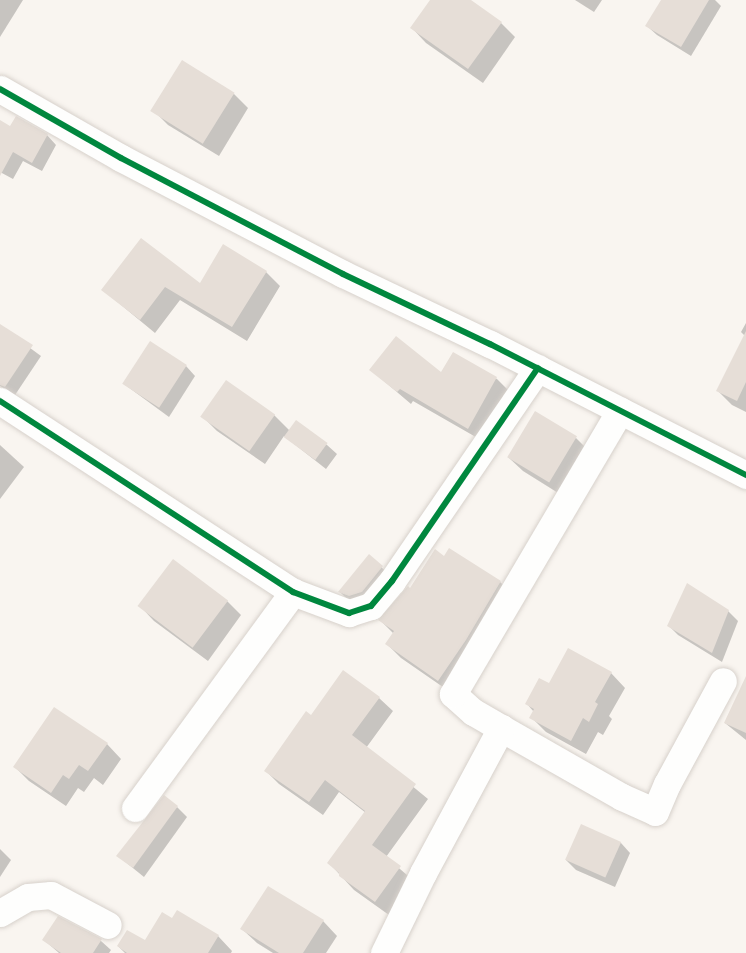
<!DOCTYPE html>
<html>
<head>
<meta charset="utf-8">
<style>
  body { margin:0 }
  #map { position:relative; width:746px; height:953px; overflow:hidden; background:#f9f5f0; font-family:Quicksand,sans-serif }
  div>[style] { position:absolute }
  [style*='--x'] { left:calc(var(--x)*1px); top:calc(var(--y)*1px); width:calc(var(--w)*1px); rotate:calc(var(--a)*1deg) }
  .shadow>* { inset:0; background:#0003 }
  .building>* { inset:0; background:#e6ded7; transform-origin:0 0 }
  .roads { filter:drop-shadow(0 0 2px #d7d1cb) drop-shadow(0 0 2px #d7d1cb) }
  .street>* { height:27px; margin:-13.5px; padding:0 13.5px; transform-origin:13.5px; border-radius:13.5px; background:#fefefd }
  .cycleway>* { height:6px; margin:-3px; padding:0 3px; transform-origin:3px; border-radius:3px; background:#00873e }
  span { translate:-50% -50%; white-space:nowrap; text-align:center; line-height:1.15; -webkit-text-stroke:4.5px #fffaf3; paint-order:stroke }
</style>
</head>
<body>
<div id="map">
  <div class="shadow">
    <i style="clip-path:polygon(0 0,23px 0,0 37px)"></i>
    <i style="clip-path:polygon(432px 0,468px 0,501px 23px,515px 37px,483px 83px,426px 43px,412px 28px)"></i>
    <i style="clip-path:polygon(575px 0,602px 0,594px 12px)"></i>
    <i style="clip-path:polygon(663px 0,715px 0,721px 6px,691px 56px,657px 35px,647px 26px)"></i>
    <i style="clip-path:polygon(234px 94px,248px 108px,219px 156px,168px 125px,153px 110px)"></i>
    <i style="clip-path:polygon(0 122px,11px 128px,47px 135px,56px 145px,42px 171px,23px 161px,13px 179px,0 172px)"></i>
    <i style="clip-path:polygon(266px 272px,280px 286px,247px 341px,180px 300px,155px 333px,103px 290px,200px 285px)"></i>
    <i style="clip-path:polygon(746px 323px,746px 412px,732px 405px,718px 391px,745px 336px,741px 332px)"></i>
    <i style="clip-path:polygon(0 326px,41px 356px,15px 395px,0 386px)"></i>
    <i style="clip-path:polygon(454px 354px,497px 379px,509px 391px,481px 440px,413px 401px,411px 404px,371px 370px,442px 375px)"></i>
    <i style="clip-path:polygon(186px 366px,195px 376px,169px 417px,124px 384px)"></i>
    <i style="clip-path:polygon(227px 382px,274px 415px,290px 431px,296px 422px,327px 445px,337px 454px,326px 469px,284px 436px,265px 464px,217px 431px,203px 417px)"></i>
    <i style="clip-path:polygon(576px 438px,590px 452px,563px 496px,523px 471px,508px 457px)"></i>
    <i style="clip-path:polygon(0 445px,24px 467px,0 499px)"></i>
    <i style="clip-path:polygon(369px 556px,392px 577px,372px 602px,349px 601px,340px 592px)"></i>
    <i style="clip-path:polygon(445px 558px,500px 582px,515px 596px,453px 694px,401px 658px,387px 644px,394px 634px,380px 620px)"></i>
    <i style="clip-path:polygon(227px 601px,241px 615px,208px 661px,154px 621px,140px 606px)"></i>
    <i style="clip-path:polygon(728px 611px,738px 621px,722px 662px,678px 635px,669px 626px)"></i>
    <i style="clip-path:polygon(611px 673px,625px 688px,609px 716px,612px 719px,603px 735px,598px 732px,586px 754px,546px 732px,531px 717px,534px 712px,527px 704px,550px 685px)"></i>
    <i style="clip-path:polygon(746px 681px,746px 740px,725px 723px)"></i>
    <i style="clip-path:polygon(379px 698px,393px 711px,366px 748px,428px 799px,386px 857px,414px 881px,389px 915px,354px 890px,329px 863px,366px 813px,339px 792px,323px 815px,279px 784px,266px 771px,312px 717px)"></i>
    <i style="clip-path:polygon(107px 744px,121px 759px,103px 785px,94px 778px,84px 792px,78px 788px,66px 806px,29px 781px,15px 767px)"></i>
    <i style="clip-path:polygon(177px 807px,187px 817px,144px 877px,118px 856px)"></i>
    <i style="clip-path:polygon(582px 826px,621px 843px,630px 853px,615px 887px,576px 870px,566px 860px)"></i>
    <i style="clip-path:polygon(0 849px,11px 860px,0 877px)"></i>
    <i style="clip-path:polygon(58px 918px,101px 941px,111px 950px,109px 953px,59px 953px,44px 940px)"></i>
    <i style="clip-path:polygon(173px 920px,218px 936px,232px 951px,231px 953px,125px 953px,118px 946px,145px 942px)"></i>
    <i style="clip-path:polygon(323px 921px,337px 936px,326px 953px,273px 953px,257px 943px,242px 929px)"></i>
  </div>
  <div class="building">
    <i style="clip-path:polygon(430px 0,471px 0,502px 22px,468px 69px,410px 28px)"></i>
    <i style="clip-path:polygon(661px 0,709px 0,681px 47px,645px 26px)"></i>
    <i style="left:182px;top:60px;width:62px;height:60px;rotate:32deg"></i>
    <i style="clip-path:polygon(16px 116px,48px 134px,32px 163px,13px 152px,0 176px,0 120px,10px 126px)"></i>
    <i style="clip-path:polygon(141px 238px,200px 283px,223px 244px,267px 271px,232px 327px,165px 287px,140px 320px,101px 290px)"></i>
    <i style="clip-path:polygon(0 324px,33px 345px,5px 387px,0 385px)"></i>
    <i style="clip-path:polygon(746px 331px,746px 382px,737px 401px,716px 391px)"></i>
    <i style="clip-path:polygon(396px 336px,441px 372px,453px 352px,497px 377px,468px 429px,400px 389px,397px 392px,369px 370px)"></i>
    <i style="left:150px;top:341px;width:44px;height:51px;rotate:33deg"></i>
    <i style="left:226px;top:380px;width:60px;height:45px;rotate:35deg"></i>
    <i style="left:535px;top:411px;width:49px;height:54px;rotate:31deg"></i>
    <i style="left:296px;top:420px;width:39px;height:21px;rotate:36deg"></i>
    <i style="clip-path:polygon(449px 548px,501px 581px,466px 640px,438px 681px,385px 644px,394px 631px,378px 620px,408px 586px,410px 588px,435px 549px,444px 556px)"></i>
    <i style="clip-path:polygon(369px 554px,383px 566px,379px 571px,362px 592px,349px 596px,338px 592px)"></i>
    <i style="left:173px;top:559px;width:69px;height:59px;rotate:37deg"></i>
    <i style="clip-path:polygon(687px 583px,729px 610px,712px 653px,667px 626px)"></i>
    <i style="clip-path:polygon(568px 648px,612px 672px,595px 702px,598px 704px,589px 722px,583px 718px,571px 741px,529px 718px,534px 709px,525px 704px,539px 678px,549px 683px)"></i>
    <i style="clip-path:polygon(343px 670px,380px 697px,352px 735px,416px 784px,372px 845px,401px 866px,375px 902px,339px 876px,339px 873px,327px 863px,365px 811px,325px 780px,309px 802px,264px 771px,306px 711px,311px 715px)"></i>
    <i style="clip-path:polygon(746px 676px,746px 733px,724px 723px)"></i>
    <i style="clip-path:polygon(54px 707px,108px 743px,88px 771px,79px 765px,69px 779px,63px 775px,51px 793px,13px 767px)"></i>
    <i style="clip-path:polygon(164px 795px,178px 806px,133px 868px,116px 856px)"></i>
    <i style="left:581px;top:824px;width:44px;height:39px;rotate:24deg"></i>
    <i style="clip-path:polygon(268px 886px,324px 920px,303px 953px,279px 953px,240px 929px)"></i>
    <i style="clip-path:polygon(177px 910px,219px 935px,208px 953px,127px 953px,117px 946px,127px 930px,145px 940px,162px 912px,172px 918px)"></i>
    <i style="clip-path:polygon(58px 916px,102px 939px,93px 953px,61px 953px,42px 940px)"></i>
  </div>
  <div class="roads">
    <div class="street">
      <i style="--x:0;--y:89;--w:139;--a:29.7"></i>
      <i style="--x:121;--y:158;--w:250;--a:27.6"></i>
      <i style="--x:343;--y:274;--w:163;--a:25.5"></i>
      <i style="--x:490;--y:344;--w:288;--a:27.1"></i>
      <i style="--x:0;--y:401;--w:350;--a:33.1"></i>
      <i style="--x:293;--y:592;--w:60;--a:20.6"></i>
      <i style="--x:349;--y:613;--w:23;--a:-18"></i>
      <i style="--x:371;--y:606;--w:33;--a:-50"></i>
      <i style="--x:392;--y:581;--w:258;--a:-55.6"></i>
      <i style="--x:501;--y:728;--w:139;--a:29.7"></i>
      <i style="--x:622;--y:797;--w:36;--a:24"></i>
      <i style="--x:655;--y:812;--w:30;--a:-67"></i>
      <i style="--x:667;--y:784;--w:117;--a:-61.5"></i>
      <i style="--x:135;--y:808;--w:268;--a:-53.8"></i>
      <i style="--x:0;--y:913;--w:32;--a:-30"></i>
      <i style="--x:28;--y:897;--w:23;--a:-5"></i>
      <i style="--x:51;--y:895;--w:64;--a:27.8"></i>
      <i style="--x:384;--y:953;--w:89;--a:-64"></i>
      <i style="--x:423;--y:873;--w:165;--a:-61.7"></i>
      <i style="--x:501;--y:728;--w:32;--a:-150"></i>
      <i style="--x:473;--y:712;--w:27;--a:-138"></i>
      <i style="--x:453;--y:694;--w:329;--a:-59.5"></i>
    </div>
  </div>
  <div class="cycleway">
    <i style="--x:0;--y:89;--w:139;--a:29.7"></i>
    <i style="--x:121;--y:158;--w:250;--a:27.6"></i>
    <i style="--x:343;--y:274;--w:163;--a:25.5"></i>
    <i style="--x:490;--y:344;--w:288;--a:27.1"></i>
    <i style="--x:0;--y:401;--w:350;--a:33.1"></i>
    <i style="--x:293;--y:592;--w:60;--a:20.6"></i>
    <i style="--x:349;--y:613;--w:23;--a:-18"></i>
    <i style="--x:371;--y:606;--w:33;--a:-50"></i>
    <i style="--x:392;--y:581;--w:258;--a:-55.6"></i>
  </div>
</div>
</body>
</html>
